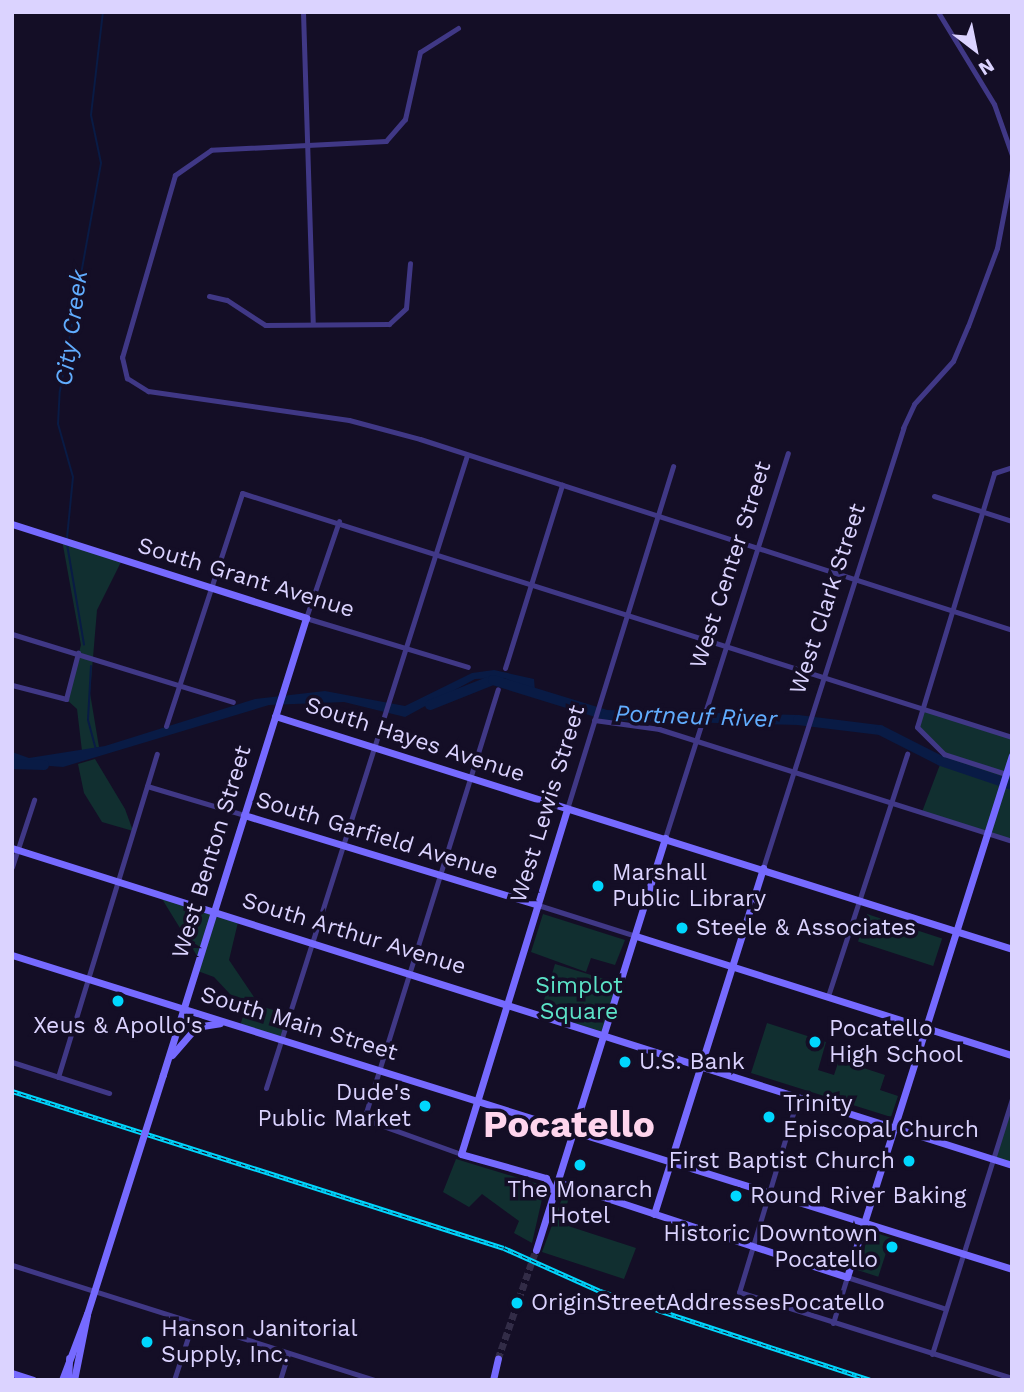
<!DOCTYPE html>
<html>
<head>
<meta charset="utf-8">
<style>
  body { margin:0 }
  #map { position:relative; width:1024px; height:1392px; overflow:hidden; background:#140e26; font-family:"Work Sans",sans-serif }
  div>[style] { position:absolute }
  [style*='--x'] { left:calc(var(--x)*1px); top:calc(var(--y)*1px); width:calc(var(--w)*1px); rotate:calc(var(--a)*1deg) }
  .green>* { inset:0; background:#112f30; transform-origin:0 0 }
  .water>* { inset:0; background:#091b45 }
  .stream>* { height:2px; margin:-1px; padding:0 1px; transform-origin:1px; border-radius:1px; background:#091b45 }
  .river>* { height:10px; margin:-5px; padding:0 5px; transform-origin:5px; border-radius:5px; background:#091b45 }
  .secondary-tunnel>* { height:7px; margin-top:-3.5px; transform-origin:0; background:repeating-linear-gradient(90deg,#322c47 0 7px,transparent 0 10.5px) }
  .street>* { height:5px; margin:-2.5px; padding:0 2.5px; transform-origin:2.5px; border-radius:2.5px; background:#403886 }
  .secondary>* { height:7px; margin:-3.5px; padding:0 3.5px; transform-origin:3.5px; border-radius:3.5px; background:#766aff }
  .rail>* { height:4.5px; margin-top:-2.25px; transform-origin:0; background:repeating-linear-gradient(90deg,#140e26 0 5px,#00d7fe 0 10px); box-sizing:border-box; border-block:2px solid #00d7fe }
  .secondary-bridge>* { height:7px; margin:-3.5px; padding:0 3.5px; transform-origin:3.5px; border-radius:3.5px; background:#766aff }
  .dots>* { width:19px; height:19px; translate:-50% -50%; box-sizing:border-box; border:4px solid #140e26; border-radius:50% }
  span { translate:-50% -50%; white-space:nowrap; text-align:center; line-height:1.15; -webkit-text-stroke:7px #140e26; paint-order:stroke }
  .street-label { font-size:23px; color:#dbd3ff }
  .poi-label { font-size:23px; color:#dbd3ff }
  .left { translate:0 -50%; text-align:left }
  .right { translate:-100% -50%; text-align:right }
  .park-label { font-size:23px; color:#5ce3c8 }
  .water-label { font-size:24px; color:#61adff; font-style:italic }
  .town-label { font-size:37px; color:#ffd5ed; font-weight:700 }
  .frame { position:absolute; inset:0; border:14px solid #dbd3ff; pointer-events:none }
  .north { position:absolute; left:940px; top:14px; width:70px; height:70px; -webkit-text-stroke:5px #140e26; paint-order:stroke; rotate:148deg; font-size:19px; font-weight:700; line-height:28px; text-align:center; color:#dbd3ff }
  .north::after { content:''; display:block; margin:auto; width:24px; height:32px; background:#dbd3ff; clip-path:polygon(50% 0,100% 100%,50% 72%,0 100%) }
</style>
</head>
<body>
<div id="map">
  <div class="green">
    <i style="clip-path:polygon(62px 540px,122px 560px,97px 610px,90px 693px,99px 747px,82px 751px,77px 709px,66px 699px,81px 645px)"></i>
    <i style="clip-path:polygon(921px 707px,1012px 737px,1012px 841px,922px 812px,944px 754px,917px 727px)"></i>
    <i style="clip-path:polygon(95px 759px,125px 809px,133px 831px,102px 822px,84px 793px,78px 764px)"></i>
    <i style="clip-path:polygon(159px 894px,239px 918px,229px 960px,260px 1006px,290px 1015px,283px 1038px,240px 1026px,245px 1010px,214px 977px,195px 970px,199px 959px)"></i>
    <i style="clip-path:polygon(543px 914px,625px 940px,615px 965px,591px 958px,586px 972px,531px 952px)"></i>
    <i style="left:867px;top:914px;width:79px;height:29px;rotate:18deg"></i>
    <i style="left:555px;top:964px;width:67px;height:51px;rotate:17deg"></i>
    <i style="clip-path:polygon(767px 1023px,826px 1042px,818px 1070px,834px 1075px,839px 1060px,885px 1075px,880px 1090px,898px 1096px,891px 1117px,751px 1073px)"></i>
    <i style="clip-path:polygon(1012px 1106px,1012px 1165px,993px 1159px)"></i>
    <i style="clip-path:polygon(456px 1159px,545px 1186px,532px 1243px,514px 1233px,519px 1221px,482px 1194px,469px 1207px,443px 1192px)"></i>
    <i style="clip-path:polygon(564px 1193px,570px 1193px,562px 1224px,636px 1248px,624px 1279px,542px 1252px)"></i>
    <i style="left:870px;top:1231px;width:22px;height:41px;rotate:18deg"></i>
  </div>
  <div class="water">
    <i style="clip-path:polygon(494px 670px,534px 679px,535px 691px,504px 678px,475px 679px,405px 717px,344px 702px,269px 705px,63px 767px,12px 763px,12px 752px,29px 758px,105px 746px,255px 699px,325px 691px,405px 706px,472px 673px)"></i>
  </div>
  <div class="stream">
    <i style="--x:67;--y:538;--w:61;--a:-84.4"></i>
    <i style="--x:73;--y:477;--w:55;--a:-105.8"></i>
    <i style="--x:58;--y:424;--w:33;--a:-87"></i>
    <i style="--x:60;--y:391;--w:232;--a:-79.8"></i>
    <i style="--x:101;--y:163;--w:49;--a:-101.8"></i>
    <i style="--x:91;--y:115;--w:104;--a:-83.4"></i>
    <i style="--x:67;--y:544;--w:102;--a:80.4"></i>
    <i style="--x:91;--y:666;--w:54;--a:93.2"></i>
    <i style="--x:88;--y:720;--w:28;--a:75"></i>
  </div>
  <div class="river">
    <i style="--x:430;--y:705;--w:68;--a:-21.6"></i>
    <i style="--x:493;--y:680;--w:118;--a:17.2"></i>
    <i style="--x:606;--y:715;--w:192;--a:1.5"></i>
    <i style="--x:798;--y:720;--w:83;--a:7"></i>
    <i style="--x:880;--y:730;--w:68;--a:26.9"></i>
    <i style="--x:941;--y:761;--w:75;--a:18.7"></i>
    <i style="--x:12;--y:764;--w:32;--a:2"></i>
  </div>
  <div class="secondary-tunnel">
    <i style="--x:498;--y:1359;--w:115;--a:-70.8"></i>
  </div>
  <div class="street">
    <i style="--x:303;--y:12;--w:312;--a:88.2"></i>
    <i style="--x:938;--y:12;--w:108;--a:58.7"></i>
    <i style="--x:994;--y:104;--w:54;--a:70.6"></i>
    <i style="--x:458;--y:28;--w:45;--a:147.7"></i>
    <i style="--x:420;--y:52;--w:69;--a:102.6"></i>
    <i style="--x:405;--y:119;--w:29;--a:131"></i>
    <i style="--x:386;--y:141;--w:175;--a:177.1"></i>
    <i style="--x:211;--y:150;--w:44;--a:145.2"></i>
    <i style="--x:175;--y:175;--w:190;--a:106.2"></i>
    <i style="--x:122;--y:357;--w:22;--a:77"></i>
    <i style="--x:127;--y:378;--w:25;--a:32"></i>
    <i style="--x:148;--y:391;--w:203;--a:8.2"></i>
    <i style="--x:349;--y:420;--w:73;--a:15"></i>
    <i style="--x:420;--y:439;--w:622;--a:17.88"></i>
    <i style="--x:209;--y:296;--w:18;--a:13"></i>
    <i style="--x:227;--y:300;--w:45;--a:33.3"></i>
    <i style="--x:265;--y:325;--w:124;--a:-0.5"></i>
    <i style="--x:389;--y:324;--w:23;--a:-43"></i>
    <i style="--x:406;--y:308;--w:45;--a:-84.9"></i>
    <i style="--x:934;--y:496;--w:82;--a:17.8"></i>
    <i style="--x:339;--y:521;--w:102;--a:108.8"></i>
    <i style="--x:306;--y:618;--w:169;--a:16.8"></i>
    <i style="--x:12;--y:634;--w:231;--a:17.1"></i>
    <i style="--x:505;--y:668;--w:192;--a:-72.7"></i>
    <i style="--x:12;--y:685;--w:56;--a:14.5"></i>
    <i style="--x:66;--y:699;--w:48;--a:-75.4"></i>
    <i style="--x:594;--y:720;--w:66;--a:7.9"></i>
    <i style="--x:659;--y:729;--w:370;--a:17.6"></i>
    <i style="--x:166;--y:726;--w:245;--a:-71.9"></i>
    <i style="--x:242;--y:493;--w:808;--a:17.58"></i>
    <i style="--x:1006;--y:774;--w:65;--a:-162.1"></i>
    <i style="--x:944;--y:754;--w:38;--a:-135"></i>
    <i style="--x:917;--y:727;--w:265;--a:-73.1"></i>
    <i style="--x:994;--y:473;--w:19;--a:-18"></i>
    <i style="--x:147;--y:786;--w:101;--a:16.6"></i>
    <i style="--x:567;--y:809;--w:359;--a:-72.8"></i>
    <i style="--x:665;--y:838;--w:404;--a:-72.3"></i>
    <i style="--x:12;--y:867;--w:71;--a:-71.8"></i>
    <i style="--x:763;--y:868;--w:462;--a:-72.3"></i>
    <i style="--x:903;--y:428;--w:26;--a:-65"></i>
    <i style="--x:914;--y:404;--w:58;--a:-47.8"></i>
    <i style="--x:953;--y:361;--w:38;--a:-67"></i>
    <i style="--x:968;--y:326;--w:83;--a:-69.6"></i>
    <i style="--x:997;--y:248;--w:79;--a:-79.1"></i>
    <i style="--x:538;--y:905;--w:103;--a:17.6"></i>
    <i style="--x:828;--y:996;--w:255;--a:-71.9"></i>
    <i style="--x:12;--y:1062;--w:102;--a:17.7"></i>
    <i style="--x:58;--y:1077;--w:338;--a:-73"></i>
    <i style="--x:266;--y:1088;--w:664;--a:-72.38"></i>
    <i style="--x:798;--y:1097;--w:204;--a:106.8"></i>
    <i style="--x:739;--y:1292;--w:286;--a:17.5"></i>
    <i style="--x:461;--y:1154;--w:103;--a:-160.2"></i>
    <i style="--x:364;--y:1119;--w:450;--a:-72.7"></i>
    <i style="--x:12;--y:1265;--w:380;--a:17.6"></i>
    <i style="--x:833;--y:1323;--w:48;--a:-73.1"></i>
    <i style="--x:847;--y:1277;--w:104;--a:17.9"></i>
    <i style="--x:932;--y:1354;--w:268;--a:-72.6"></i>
    <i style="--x:174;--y:1380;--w:61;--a:-71.9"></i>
    <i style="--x:280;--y:1380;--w:28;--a:-73"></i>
  </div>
  <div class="secondary">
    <i style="--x:12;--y:524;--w:309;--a:17.7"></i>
    <i style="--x:306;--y:618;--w:479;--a:107.4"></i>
    <i style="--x:275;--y:716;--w:773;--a:17.54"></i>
    <i style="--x:244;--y:815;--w:307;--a:17"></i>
    <i style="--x:12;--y:848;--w:1049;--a:17.59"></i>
    <i style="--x:636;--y:936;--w:394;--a:17.6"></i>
    <i style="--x:12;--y:955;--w:1048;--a:17.43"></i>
    <i style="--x:172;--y:1055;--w:37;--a:-49"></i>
    <i style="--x:196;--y:1027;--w:24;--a:-9"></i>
    <i style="--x:558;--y:1182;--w:304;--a:18.2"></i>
    <i style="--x:847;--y:1277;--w:547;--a:-72.46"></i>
    <i style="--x:554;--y:1194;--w:18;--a:-117"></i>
    <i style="--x:546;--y:1178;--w:88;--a:-164.2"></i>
    <i style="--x:461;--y:1154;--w:361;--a:-72.9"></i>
    <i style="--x:654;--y:1214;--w:363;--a:-72.5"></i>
    <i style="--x:536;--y:1250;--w:432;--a:-72.6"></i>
    <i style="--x:12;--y:1373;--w:22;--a:18"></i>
    <i style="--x:62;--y:1380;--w:71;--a:-69.3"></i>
    <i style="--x:68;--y:1380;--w:22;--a:-87"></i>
    <i style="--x:74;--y:1380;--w:66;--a:-78.7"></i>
    <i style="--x:493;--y:1380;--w:22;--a:-77"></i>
  </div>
  <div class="rail">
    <i style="--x:12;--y:1091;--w:516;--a:17.7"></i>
    <i style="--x:504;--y:1248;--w:105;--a:24.1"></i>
    <i style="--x:600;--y:1291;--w:284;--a:18.2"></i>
  </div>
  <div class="secondary-bridge">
    <i style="--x:87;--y:1314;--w:251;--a:-72.4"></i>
  </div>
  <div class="dots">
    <i style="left:598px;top:886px;background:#00d7fe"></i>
    <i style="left:682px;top:928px;background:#00d7fe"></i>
    <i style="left:118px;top:1001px;background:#00d7fe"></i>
    <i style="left:815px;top:1042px;background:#00d7fe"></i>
    <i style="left:625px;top:1062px;background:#00d7fe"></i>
    <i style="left:425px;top:1106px;background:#00d7fe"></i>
    <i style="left:769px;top:1117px;background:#00d7fe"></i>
    <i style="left:909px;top:1161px;background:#00d7fe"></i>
    <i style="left:580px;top:1165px;background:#00d7fe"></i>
    <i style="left:736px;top:1196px;background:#00d7fe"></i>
    <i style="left:892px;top:1247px;background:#00d7fe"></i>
    <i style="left:517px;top:1303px;background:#00d7fe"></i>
    <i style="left:147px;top:1342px;background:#00d7fe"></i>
  </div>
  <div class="street-label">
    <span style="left:731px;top:565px;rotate:-72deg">West Center Street</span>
    <span style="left:246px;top:578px;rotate:17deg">South Grant Avenue</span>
    <span style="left:828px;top:599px;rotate:-72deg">West Clark Street</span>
    <span style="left:415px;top:740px;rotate:18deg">South Hayes Avenue</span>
    <span style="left:548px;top:804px;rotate:-73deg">West Lewis Street</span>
    <span style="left:377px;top:836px;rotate:17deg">South Garfield Avenue</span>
    <span style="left:212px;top:852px;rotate:-73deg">West Benton Street</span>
    <span style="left:354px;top:934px;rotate:17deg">South Arthur Avenue</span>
    <span style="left:299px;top:1024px;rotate:17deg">South Main Street</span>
  </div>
  <div class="poi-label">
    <span class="left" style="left:612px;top:886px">Marshall<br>Public Library</span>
    <span class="left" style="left:696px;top:928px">Steele &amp; Associates</span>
    <span style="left:118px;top:1026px">Xeus &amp; Apollo's</span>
    <span class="left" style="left:829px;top:1042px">Pocatello<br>High School</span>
    <span class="left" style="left:639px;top:1062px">U.S. Bank</span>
    <span class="right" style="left:411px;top:1106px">Dude's<br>Public Market</span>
    <span class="left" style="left:783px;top:1117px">Trinity<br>Episcopal Church</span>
    <span class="right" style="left:895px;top:1161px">First Baptist Church</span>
    <span style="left:580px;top:1203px">The Monarch<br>Hotel</span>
    <span class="left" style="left:750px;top:1196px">Round River Baking</span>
    <span class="right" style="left:878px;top:1247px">Historic Downtown<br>Pocatello</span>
    <span class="left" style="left:531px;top:1303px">OriginStreetAddressesPocatello</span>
    <span class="left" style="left:161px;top:1342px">Hanson Janitorial<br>Supply, Inc.</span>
  </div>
  <div class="park-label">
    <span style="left:579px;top:999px">Simplot<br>Square</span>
  </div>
  <div class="water-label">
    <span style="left:72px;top:328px;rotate:-82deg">City Creek</span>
    <span style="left:696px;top:717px;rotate:2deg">Portneuf River</span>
  </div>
  <div class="town-label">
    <span style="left:569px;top:1125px">Pocatello</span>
  </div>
  <div class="frame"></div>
  <div class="north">N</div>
</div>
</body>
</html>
